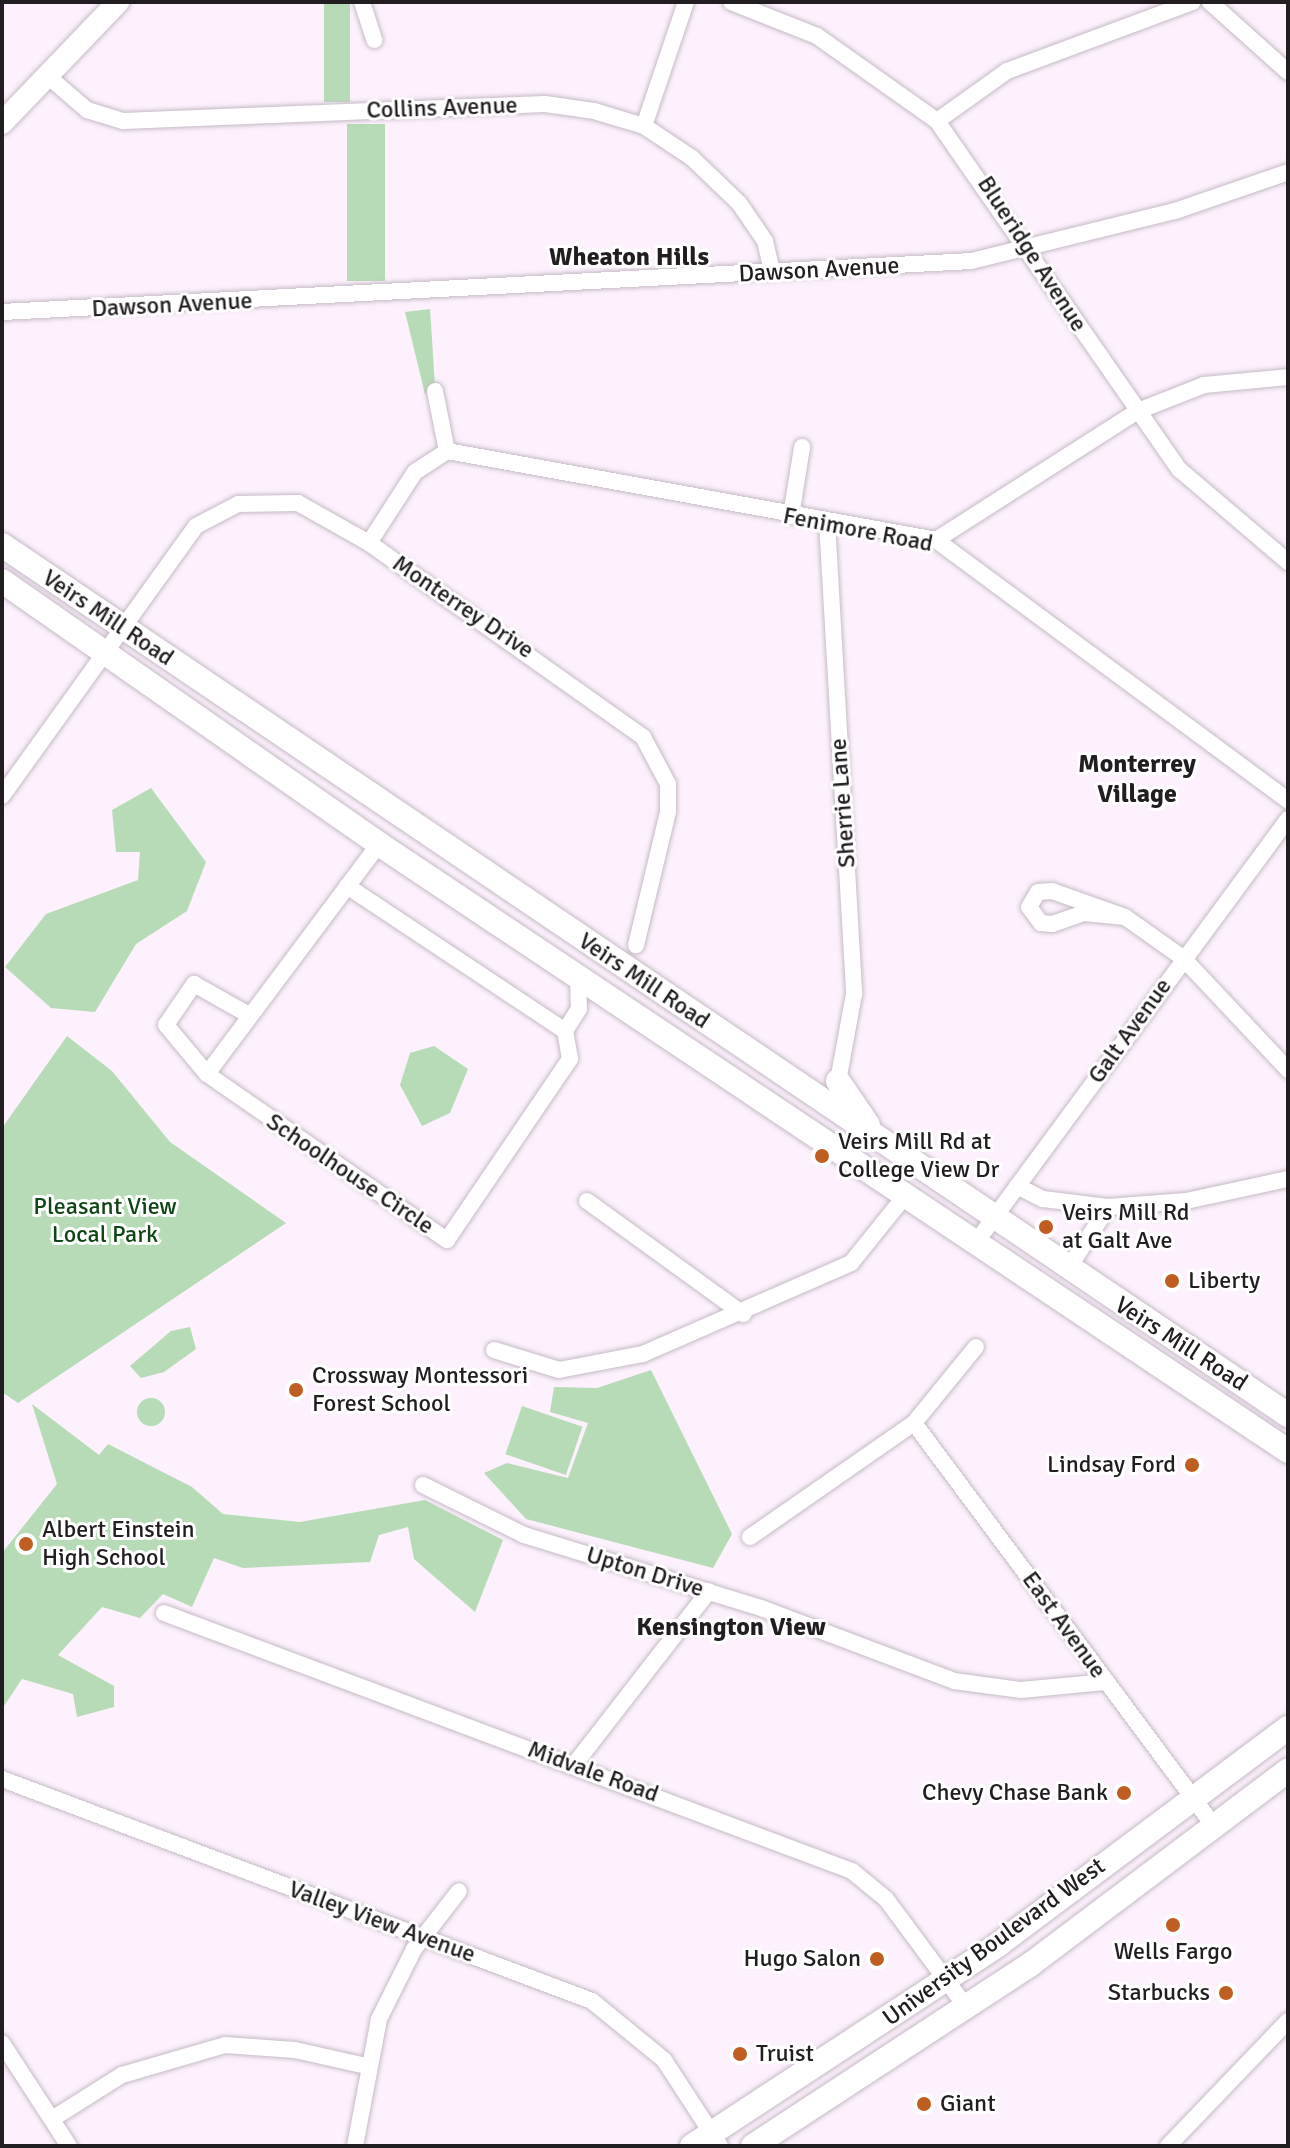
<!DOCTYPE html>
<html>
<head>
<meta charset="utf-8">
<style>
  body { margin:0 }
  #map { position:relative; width:1290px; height:2148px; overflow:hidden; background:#fcf1fc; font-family:Signika,sans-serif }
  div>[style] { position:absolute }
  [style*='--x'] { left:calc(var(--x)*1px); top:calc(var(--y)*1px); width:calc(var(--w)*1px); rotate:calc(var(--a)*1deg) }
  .green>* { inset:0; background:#b7dbb6; transform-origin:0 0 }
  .round { border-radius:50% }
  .roads { filter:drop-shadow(0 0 2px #c5bac5) drop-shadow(0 0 2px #c5bac5) }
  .street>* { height:16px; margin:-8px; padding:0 8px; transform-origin:8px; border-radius:8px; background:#fff }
  .secondary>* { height:22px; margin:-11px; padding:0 11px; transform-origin:11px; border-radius:11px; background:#fff }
  .primary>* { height:24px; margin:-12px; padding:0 12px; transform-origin:12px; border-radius:12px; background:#fff }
  .dots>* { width:22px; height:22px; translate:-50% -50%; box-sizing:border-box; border:4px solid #fff; border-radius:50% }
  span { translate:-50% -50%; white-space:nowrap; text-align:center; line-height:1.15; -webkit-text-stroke:6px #fff; paint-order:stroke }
  .street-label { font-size:24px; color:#211d21 }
  .poi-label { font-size:24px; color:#211d21 }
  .left { translate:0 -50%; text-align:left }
  .right { translate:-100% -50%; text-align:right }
  .park-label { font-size:24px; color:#104515 }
  .neighbourhood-label { font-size:26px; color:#211d21; font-weight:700 }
  .frame { position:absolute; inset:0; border:4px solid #211d21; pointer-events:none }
</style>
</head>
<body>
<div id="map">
  <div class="green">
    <i style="left:324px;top:2px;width:26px;height:100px"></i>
    <i style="left:347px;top:124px;width:38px;height:157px"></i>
    <i style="clip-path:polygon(430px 309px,435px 385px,425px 394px,405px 312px)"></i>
    <i style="clip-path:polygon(151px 788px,206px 862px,187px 911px,136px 944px,95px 1012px,51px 1008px,5px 967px,46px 914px,138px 880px,140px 852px,116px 852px,112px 810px)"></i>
    <i style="clip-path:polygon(67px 1036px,112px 1071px,170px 1142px,286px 1223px,18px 1403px,2px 1392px,2px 1128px)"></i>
    <i style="clip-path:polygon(434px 1046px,468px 1069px,450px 1113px,422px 1126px,400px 1085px,410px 1053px)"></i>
    <i style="clip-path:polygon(190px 1327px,196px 1349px,164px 1372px,141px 1378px,130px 1366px,171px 1331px)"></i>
    <i style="clip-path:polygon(651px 1370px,732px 1534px,713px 1568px,526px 1519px,484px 1473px,507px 1463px,568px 1478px,588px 1423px,550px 1412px,554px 1387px,597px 1388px)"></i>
    <i class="round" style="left:137px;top:1398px;width:28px;height:28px"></i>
    <i style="clip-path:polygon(32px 1404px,99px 1455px,108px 1444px,192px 1487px,223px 1514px,300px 1522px,425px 1500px,503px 1540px,475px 1612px,414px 1559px,408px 1527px,379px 1535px,370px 1562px,243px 1568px,214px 1558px,192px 1607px,163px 1594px,140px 1618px,102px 1607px,58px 1655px,114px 1686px,114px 1707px,77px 1717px,73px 1694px,22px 1679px,2px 1709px,2px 1553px,57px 1484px)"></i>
    <i style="left:522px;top:1406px;width:64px;height:51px;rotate:19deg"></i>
  </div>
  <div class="roads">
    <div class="street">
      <i style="--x:362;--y:2;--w:40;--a:72"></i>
      <i style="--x:731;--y:2;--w:92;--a:21.6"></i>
      <i style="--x:817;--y:36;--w:147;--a:35.3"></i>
      <i style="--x:937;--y:121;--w:425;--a:55.2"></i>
      <i style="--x:1180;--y:470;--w:142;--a:40.4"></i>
      <i style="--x:1210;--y:2;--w:105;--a:41.9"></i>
      <i style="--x:51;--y:79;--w:48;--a:40.7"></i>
      <i style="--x:87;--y:110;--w:38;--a:17"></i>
      <i style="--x:123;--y:121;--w:422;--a:-2.3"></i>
      <i style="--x:545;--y:104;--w:49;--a:8.1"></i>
      <i style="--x:594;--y:111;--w:52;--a:16.7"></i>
      <i style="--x:644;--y:126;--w:58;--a:33.7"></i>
      <i style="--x:692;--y:158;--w:65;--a:43.8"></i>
      <i style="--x:739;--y:203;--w:46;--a:55.6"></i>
      <i style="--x:765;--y:241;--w:32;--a:77"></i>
      <i style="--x:937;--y:121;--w:86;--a:-35.5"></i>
      <i style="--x:1007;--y:71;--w:198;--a:-20.4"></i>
      <i style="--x:644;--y:126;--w:131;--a:-71.3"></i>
      <i style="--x:2;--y:312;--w:970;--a:-3.01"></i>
      <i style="--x:971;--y:261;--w:210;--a:-13.8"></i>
      <i style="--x:1175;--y:211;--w:120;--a:-19"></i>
      <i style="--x:435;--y:391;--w:61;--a:78.7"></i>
      <i style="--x:791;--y:516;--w:70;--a:-80.9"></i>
      <i style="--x:827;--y:522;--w:473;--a:86.7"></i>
      <i style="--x:854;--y:994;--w:88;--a:100.4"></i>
      <i style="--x:936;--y:540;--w:240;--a:-32.6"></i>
      <i style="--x:1138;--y:411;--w:71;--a:-21.5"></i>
      <i style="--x:1204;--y:385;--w:84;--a:-5.4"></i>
      <i style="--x:369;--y:543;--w:85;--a:-57.1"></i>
      <i style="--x:415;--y:472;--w:38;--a:-33"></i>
      <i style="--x:447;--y:451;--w:497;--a:10.3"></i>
      <i style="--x:936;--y:540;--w:438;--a:36.5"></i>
      <i style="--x:2;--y:796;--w:332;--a:-54.3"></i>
      <i style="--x:196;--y:526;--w:47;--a:-27.6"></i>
      <i style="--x:238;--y:504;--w:60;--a:-1"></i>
      <i style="--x:298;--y:503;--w:81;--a:29.4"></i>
      <i style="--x:369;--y:543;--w:336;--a:35.3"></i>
      <i style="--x:643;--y:737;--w:53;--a:62"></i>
      <i style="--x:668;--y:784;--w:28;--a:90"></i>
      <i style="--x:668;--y:812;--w:137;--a:103.5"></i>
      <i style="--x:379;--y:844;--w:287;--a:126.8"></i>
      <i style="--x:207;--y:1074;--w:292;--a:34.7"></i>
      <i style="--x:447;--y:1240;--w:219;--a:-55.8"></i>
      <i style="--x:570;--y:1059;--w:28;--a:-100"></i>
      <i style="--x:565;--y:1031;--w:26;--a:-58"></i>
      <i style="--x:579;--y:1009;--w:31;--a:-92"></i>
      <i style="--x:347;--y:886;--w:262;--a:33.6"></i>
      <i style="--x:1125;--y:917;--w:41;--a:-174.4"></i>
      <i style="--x:1084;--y:913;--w:34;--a:161"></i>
      <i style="--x:1052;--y:924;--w:11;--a:-175"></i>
      <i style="--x:1041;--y:923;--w:20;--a:-127"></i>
      <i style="--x:1029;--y:907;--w:17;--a:-59"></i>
      <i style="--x:1038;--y:892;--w:14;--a:-4"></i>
      <i style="--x:1052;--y:891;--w:77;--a:19.6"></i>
      <i style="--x:1125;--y:917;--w:71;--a:35.3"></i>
      <i style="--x:1183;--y:958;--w:154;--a:46.8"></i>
      <i style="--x:207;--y:1074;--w:64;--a:-129.9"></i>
      <i style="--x:166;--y:1025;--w:50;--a:-55.7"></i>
      <i style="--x:194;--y:984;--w:63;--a:29.4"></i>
      <i style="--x:1017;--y:1186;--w:29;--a:27"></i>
      <i style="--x:1043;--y:1199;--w:65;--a:7"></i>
      <i style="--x:1108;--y:1207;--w:78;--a:-4.4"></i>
      <i style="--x:1186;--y:1201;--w:104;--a:-12.2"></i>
      <i style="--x:587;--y:1201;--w:193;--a:35.9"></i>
      <i style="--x:974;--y:1245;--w:529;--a:-53.61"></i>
      <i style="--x:1068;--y:1269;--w:74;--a:-57.2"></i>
      <i style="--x:494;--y:1350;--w:68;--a:17.1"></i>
      <i style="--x:559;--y:1370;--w:86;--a:-10.8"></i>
      <i style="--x:643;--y:1354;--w:227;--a:-23.6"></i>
      <i style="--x:851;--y:1263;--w:86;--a:-51.1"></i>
      <i style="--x:914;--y:1423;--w:502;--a:53.34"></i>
      <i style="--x:423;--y:1485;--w:113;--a:26.3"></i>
      <i style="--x:524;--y:1535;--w:248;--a:17.1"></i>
      <i style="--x:761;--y:1608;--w:206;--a:20.7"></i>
      <i style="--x:954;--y:1681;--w:68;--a:7.7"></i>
      <i style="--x:1021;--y:1690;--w:84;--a:-5.4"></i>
      <i style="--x:750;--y:1537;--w:200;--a:-34.8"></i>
      <i style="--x:914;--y:1423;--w:98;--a:-50.8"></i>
      <i style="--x:164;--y:1613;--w:735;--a:20.56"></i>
      <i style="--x:852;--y:1871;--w:44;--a:39.5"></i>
      <i style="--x:886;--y:1899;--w:136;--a:53.4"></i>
      <i style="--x:574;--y:1765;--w:220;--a:-52.2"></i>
      <i style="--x:2;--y:1779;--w:630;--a:20.62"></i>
      <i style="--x:592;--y:2001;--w:93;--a:39.3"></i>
      <i style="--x:664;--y:2060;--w:103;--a:56.9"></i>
      <i style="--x:2;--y:2043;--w:123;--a:57"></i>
      <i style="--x:52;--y:2119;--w:83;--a:-32.2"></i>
      <i style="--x:122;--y:2075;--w:107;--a:-16.2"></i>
      <i style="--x:225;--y:2045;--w:70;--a:4.1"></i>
      <i style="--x:295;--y:2050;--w:73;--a:12.7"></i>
      <i style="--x:355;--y:2146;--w:129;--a:-79.3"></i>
      <i style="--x:379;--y:2019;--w:78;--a:-63.4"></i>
      <i style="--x:414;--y:1949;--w:73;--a:-52.2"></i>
      <i style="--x:1168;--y:2146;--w:173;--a:-46.2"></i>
    </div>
    <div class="secondary">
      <i style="--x:2;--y:123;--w:168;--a:-46.2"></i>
    </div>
    <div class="primary">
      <i style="--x:2;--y:545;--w:1553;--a:34.08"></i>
      <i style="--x:2;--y:581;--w:460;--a:34.9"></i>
      <i style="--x:379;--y:844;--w:1093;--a:33.73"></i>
      <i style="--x:838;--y:1081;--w:53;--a:55.7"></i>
      <i style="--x:692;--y:2146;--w:367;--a:-33.3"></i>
      <i style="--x:999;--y:1944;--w:361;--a:-36.8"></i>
      <i style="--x:753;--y:2146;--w:332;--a:-33.2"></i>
      <i style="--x:1031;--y:1964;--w:322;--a:-37"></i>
    </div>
  </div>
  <div class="dots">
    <i style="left:822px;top:1156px;background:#c05e22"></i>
    <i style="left:1046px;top:1227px;background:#c05e22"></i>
    <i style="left:1172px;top:1281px;background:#c05e22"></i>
    <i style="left:296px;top:1390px;background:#c05e22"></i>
    <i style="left:1192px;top:1465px;background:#c05e22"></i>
    <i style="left:26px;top:1544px;background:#c05e22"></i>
    <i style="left:1124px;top:1793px;background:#c05e22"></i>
    <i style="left:1173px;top:1925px;background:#c05e22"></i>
    <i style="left:877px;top:1959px;background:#c05e22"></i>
    <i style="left:1226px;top:1993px;background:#c05e22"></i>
    <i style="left:740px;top:2054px;background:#c05e22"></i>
    <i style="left:924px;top:2104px;background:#c05e22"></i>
  </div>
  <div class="street-label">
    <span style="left:442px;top:108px;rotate:-2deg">Collins Avenue</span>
    <span style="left:1032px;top:254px;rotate:57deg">Blueridge Avenue</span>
    <span style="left:819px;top:270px;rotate:-3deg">Dawson Avenue</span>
    <span style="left:172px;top:305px;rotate:-3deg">Dawson Avenue</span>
    <span style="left:858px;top:530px;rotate:11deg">Fenimore Road</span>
    <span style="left:463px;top:607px;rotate:34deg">Monterrey Drive</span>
    <span style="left:108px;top:618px;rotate:34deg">Veirs Mill Road</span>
    <span style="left:843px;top:803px;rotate:-94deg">Sherrie Lane</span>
    <span style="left:644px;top:981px;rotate:34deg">Veirs Mill Road</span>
    <span style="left:1130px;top:1031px;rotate:-54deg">Galt Avenue</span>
    <span style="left:350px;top:1174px;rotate:34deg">Schoolhouse Circle</span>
    <span style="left:1181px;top:1344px;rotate:33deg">Veirs Mill Road</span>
    <span style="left:645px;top:1572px;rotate:17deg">Upton Drive</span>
    <span style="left:1064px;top:1625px;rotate:54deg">East Avenue</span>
    <span style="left:593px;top:1772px;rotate:20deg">Midvale Road</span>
    <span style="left:382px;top:1922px;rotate:20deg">Valley View Avenue</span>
    <span style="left:994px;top:1942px;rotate:-36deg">University Boulevard West</span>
  </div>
  <div class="poi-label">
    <span class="left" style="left:838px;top:1156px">Veirs Mill Rd at<br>College View Dr</span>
    <span class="left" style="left:1062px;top:1227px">Veirs Mill Rd<br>at Galt Ave</span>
    <span class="left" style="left:1188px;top:1281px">Liberty</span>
    <span class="left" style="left:312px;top:1390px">Crossway Montessori<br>Forest School</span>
    <span class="right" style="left:1176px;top:1465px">Lindsay Ford</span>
    <span class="left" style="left:42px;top:1544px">Albert Einstein<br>High School</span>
    <span class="right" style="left:1108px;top:1793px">Chevy Chase Bank</span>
    <span style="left:1173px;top:1952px">Wells Fargo</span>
    <span class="right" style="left:861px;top:1959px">Hugo Salon</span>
    <span class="right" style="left:1210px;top:1993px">Starbucks</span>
    <span class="left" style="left:756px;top:2054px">Truist</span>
    <span class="left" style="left:940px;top:2104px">Giant</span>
  </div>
  <div class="park-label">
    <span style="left:105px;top:1221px">Pleasant View<br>Local Park</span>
  </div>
  <div class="neighbourhood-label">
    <span style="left:629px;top:258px">Wheaton Hills</span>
    <span style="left:1137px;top:780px">Monterrey<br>Village</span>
    <span style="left:731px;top:1628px">Kensington View</span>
  </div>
  <div class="frame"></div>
</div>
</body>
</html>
